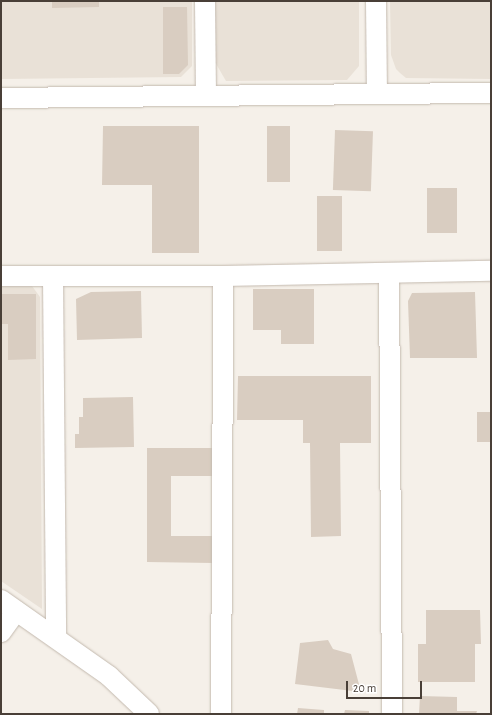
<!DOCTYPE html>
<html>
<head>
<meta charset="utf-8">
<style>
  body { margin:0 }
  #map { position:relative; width:492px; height:715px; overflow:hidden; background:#f5f0e9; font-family:"Alegreya Sans",sans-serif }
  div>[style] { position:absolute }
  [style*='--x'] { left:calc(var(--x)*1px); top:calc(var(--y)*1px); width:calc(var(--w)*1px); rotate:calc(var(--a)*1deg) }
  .residential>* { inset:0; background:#e9e1d7 }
  .building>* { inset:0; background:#d9cdc1; transform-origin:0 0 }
  .roads { filter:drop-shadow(0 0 1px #c3b9ae) drop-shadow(0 0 1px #c3b9ae) }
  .minor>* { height:20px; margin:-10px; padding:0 10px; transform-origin:10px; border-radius:10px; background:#fff }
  span { translate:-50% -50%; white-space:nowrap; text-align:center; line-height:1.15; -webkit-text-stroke:3.5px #fff; paint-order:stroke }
  .frame { position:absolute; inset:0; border:2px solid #493f37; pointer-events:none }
  .scale { position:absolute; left:346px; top:681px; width:76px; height:18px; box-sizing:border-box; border:2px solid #493f37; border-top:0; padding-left:5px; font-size:12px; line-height:14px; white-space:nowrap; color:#493f37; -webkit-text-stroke:3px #fff; paint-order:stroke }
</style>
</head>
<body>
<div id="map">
  <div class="residential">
    <i style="clip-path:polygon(1px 1px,192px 1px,192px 66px,181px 77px,1px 79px)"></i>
    <i style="clip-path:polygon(215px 1px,359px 1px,359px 66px,347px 80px,226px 81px,215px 62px)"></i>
    <i style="clip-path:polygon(390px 1px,491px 1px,491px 79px,406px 78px,400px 73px,396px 69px,391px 55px)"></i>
    <i style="clip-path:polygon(1px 286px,32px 286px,40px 297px,42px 609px,1px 581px)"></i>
  </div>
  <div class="building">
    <i style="clip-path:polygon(52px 1px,99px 1px,99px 7px,52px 8px)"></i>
    <i style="clip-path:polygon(163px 7px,187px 7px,188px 65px,179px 74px,163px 74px)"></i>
    <i style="clip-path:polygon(103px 126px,199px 126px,199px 253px,152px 253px,152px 185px,102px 185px)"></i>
    <i style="left:267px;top:126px;width:23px;height:56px"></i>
    <i style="left:335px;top:130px;width:38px;height:60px;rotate:2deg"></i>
    <i style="left:427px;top:188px;width:30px;height:45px"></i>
    <i style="left:342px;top:196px;width:55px;height:25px;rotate:90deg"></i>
    <i style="clip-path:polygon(253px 289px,314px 289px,314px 344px,281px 344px,281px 330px,253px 330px)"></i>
    <i style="clip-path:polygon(141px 291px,142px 338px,77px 340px,76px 299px,91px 292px)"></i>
    <i style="clip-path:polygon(475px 292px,477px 358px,410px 358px,408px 301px,412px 293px)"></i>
    <i style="clip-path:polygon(1px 294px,36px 294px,36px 359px,8px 360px,8px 324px,1px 324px)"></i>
    <i style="clip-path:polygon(238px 376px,371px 376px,371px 443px,340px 443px,341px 536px,311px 537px,310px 443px,303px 443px,303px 420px,237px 420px)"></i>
    <i style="clip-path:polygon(133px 397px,134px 447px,75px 448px,75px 434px,79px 434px,79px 417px,83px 417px,83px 398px)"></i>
    <i style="left:477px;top:412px;width:14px;height:30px"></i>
    <i style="clip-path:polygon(147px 448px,214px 448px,214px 476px,171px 476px,171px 536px,213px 536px,213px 563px,147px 562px)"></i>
    <i style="clip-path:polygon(426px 610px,480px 610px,481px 644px,475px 644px,475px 682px,418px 682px,418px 644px,426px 644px)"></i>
    <i style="clip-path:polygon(328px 640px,333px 649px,351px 654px,361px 692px,295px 684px,300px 643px)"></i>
    <i style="clip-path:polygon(420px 696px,457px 697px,457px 711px,477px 711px,476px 714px,419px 714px)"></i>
    <i style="clip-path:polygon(298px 708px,324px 710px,324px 714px,297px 714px)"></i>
    <i style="clip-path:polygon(345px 710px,369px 711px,369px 714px,344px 714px)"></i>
  </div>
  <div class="roads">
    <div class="minor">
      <i style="--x:205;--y:1;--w:95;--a:89.4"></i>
      <i style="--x:376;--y:1;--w:93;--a:89.4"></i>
      <i style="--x:1;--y:98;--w:490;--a:-0.6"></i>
      <i style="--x:389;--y:273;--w:441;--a:89.6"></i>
      <i style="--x:1;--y:276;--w:222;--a:0"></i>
      <i style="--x:223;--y:276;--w:268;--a:-1.1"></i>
      <i style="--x:53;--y:276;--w:362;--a:89.5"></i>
      <i style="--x:1;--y:600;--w:132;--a:35.1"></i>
      <i style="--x:109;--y:676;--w:55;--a:43.5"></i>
      <i style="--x:1;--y:632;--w:26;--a:-54"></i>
      <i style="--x:221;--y:714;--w:438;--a:-89.7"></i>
    </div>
  </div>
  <div class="frame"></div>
  <div class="scale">20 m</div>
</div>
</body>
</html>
